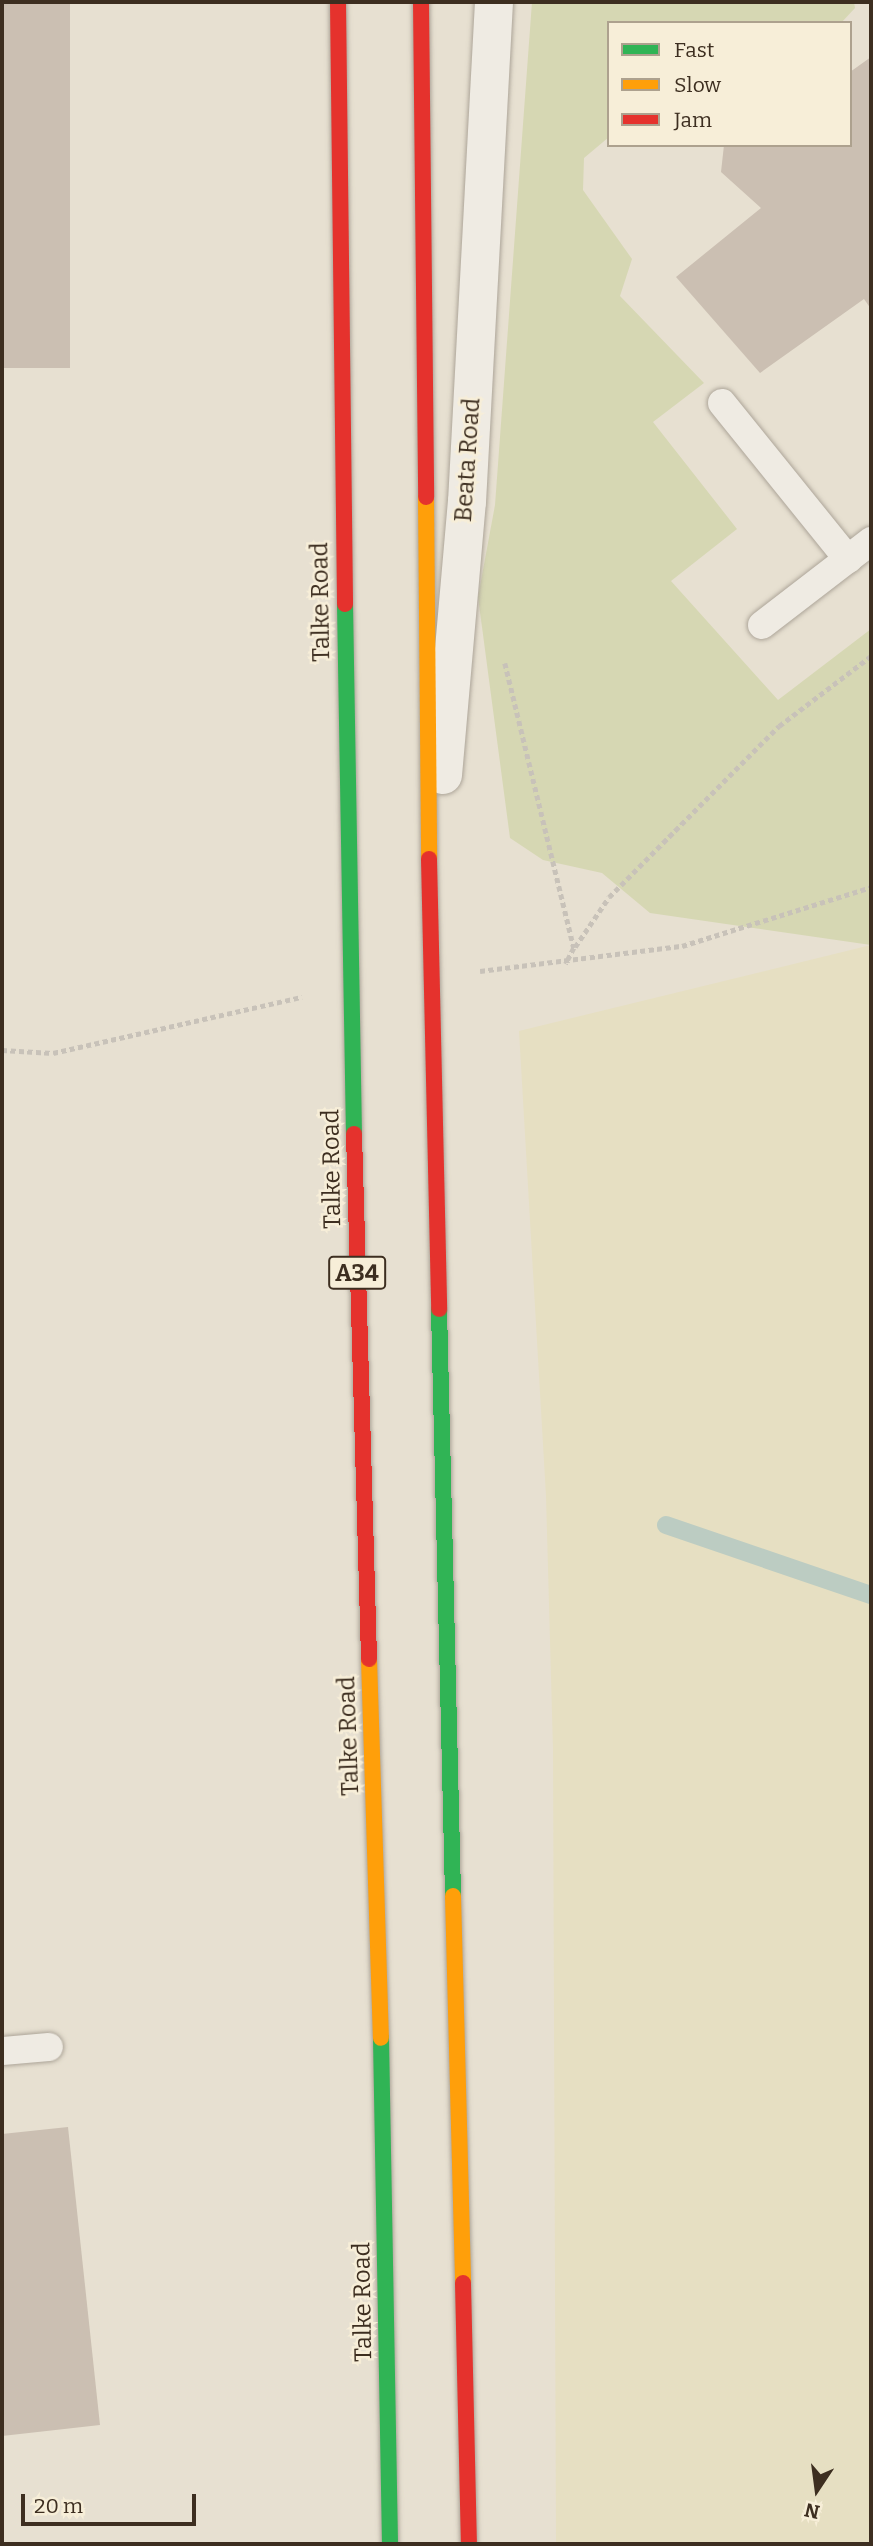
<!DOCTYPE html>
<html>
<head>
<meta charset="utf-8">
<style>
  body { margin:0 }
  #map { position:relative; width:873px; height:2546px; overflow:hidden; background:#e7e0d1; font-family:Bitter,serif }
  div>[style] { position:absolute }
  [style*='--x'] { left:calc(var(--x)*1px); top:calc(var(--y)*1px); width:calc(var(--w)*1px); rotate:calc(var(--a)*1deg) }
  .farmland>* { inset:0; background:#e6dfc2 }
  .green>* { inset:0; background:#d6d7b3 }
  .stream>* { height:18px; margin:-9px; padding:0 9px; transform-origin:9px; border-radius:9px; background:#bcccc2 }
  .building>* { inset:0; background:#cbbfb2; transform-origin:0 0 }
  .path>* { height:4.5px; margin-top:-2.25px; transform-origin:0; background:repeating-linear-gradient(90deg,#c8c2b9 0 5px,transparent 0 8.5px) }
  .roads { filter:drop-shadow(0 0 2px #ada599) drop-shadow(0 0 2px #ada599) }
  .lane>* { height:28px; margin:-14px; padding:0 14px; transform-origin:14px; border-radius:14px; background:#efebe3 }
  .street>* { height:38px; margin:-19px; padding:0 19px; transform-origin:19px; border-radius:19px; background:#efebe3 }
  .fast>* { height:16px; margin:-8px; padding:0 8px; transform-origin:8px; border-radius:8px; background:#30b455 }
  .slow>* { height:16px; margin:-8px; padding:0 8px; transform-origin:8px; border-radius:8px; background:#ff9f0a }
  .jam>* { height:16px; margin:-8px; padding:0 8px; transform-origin:8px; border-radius:8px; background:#e5322d }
  span { translate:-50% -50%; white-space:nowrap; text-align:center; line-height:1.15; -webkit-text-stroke:5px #f7eed8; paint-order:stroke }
  .shield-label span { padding:2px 5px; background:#f7eed8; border:2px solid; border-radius:5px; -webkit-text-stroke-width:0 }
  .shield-label { font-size:23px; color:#3d2e20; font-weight:700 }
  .street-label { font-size:24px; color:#3d2e20 }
  .frame { position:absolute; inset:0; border:4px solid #3d2e20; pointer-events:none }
  .legend { position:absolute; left:607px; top:21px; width:245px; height:126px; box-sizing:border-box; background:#f7eed8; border:2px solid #ada18e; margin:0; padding:9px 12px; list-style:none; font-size:21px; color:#3d2e20 }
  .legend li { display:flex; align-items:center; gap:14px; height:35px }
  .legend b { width:35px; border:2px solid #ada18e }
  .north { position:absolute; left:782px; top:2455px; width:70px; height:70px; -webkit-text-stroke:5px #f7eed8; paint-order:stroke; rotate:193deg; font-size:19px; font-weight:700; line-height:28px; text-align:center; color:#3d2e20 }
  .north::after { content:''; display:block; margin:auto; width:24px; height:32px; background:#3d2e20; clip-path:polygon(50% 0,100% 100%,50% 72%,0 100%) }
  .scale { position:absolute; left:21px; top:2494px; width:175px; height:32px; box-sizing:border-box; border:4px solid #3d2e20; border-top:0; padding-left:9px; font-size:21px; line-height:24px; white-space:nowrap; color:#3d2e20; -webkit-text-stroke:5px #f7eed8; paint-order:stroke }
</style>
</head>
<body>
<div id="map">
  <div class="farmland">
    <i style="clip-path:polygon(871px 945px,871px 2544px,556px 2544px,553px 1749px,546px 1496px,519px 1031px)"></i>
  </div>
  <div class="green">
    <i style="clip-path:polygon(532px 2px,854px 2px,855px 8px,841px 23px,609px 23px,609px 137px,584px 158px,583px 190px,632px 259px,620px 296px,704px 383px,653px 422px,737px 529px,671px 581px,778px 700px,871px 629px,871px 945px,650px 913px,602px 873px,543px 860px,510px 838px,478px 597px,495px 505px)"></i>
  </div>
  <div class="stream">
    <i style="--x:666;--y:1525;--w:217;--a:18.9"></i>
  </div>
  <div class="building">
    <i style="left:2px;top:2px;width:68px;height:366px"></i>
    <i style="clip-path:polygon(871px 57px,871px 309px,864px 299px,760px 373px,676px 277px,761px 208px,721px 172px,724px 145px,850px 145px,850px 72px)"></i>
    <i style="clip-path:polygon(68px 2127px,100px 2425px,2px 2436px,2px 2134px)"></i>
  </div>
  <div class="path">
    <i style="--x:505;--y:663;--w:293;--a:76.4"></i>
    <i style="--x:574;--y:948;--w:18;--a:117"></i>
    <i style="--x:575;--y:947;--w:60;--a:-55.8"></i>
    <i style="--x:609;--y:897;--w:241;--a:-45.2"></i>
    <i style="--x:779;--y:726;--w:116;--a:-37.3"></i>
    <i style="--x:480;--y:971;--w:204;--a:-7.1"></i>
    <i style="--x:682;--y:946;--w:198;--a:-17.3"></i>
    <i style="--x:2;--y:1050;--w:51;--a:3.4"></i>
    <i style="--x:53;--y:1053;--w:255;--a:-12.7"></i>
  </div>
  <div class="roads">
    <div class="lane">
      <i style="--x:722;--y:403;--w:201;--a:51.1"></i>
      <i style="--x:762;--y:625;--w:138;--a:-37.6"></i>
      <i style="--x:2;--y:2051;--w:47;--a:-4.9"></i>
    </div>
    <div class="street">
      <i style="--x:443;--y:775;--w:274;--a:-85"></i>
      <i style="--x:467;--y:502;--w:501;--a:-86.91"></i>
    </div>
    <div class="fast">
      <i style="--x:345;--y:604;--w:530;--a:89.03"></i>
      <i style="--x:439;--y:1309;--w:587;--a:88.63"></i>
      <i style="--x:381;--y:2038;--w:506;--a:88.98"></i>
    </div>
    <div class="slow">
      <i style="--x:426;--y:497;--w:362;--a:89.5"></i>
      <i style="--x:369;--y:1659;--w:379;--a:88.2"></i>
      <i style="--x:453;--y:1896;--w:387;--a:88.5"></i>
    </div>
    <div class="jam">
      <i style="--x:338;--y:2;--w:602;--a:89.33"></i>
      <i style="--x:421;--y:2;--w:495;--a:89.4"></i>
      <i style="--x:429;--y:859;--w:450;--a:88.7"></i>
      <i style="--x:354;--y:1134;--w:525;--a:88.36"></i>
      <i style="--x:463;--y:2283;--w:261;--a:88.7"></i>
    </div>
  </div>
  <div class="shield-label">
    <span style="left:357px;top:1273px">A34</span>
  </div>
  <div class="street-label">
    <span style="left:468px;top:460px;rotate:-86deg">Beata Road</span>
    <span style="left:321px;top:602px;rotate:-91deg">Talke Road</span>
    <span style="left:332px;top:1169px;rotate:-91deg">Talke Road</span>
    <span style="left:349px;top:1736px;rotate:-92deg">Talke Road</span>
    <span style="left:363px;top:2302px;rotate:-91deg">Talke Road</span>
  </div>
  <div class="frame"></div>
  <ul class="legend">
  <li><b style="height:9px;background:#30b455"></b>Fast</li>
  <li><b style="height:9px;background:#ff9f0a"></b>Slow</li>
  <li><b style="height:9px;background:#e5322d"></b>Jam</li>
  </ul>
  <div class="north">N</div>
  <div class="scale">20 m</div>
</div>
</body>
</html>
